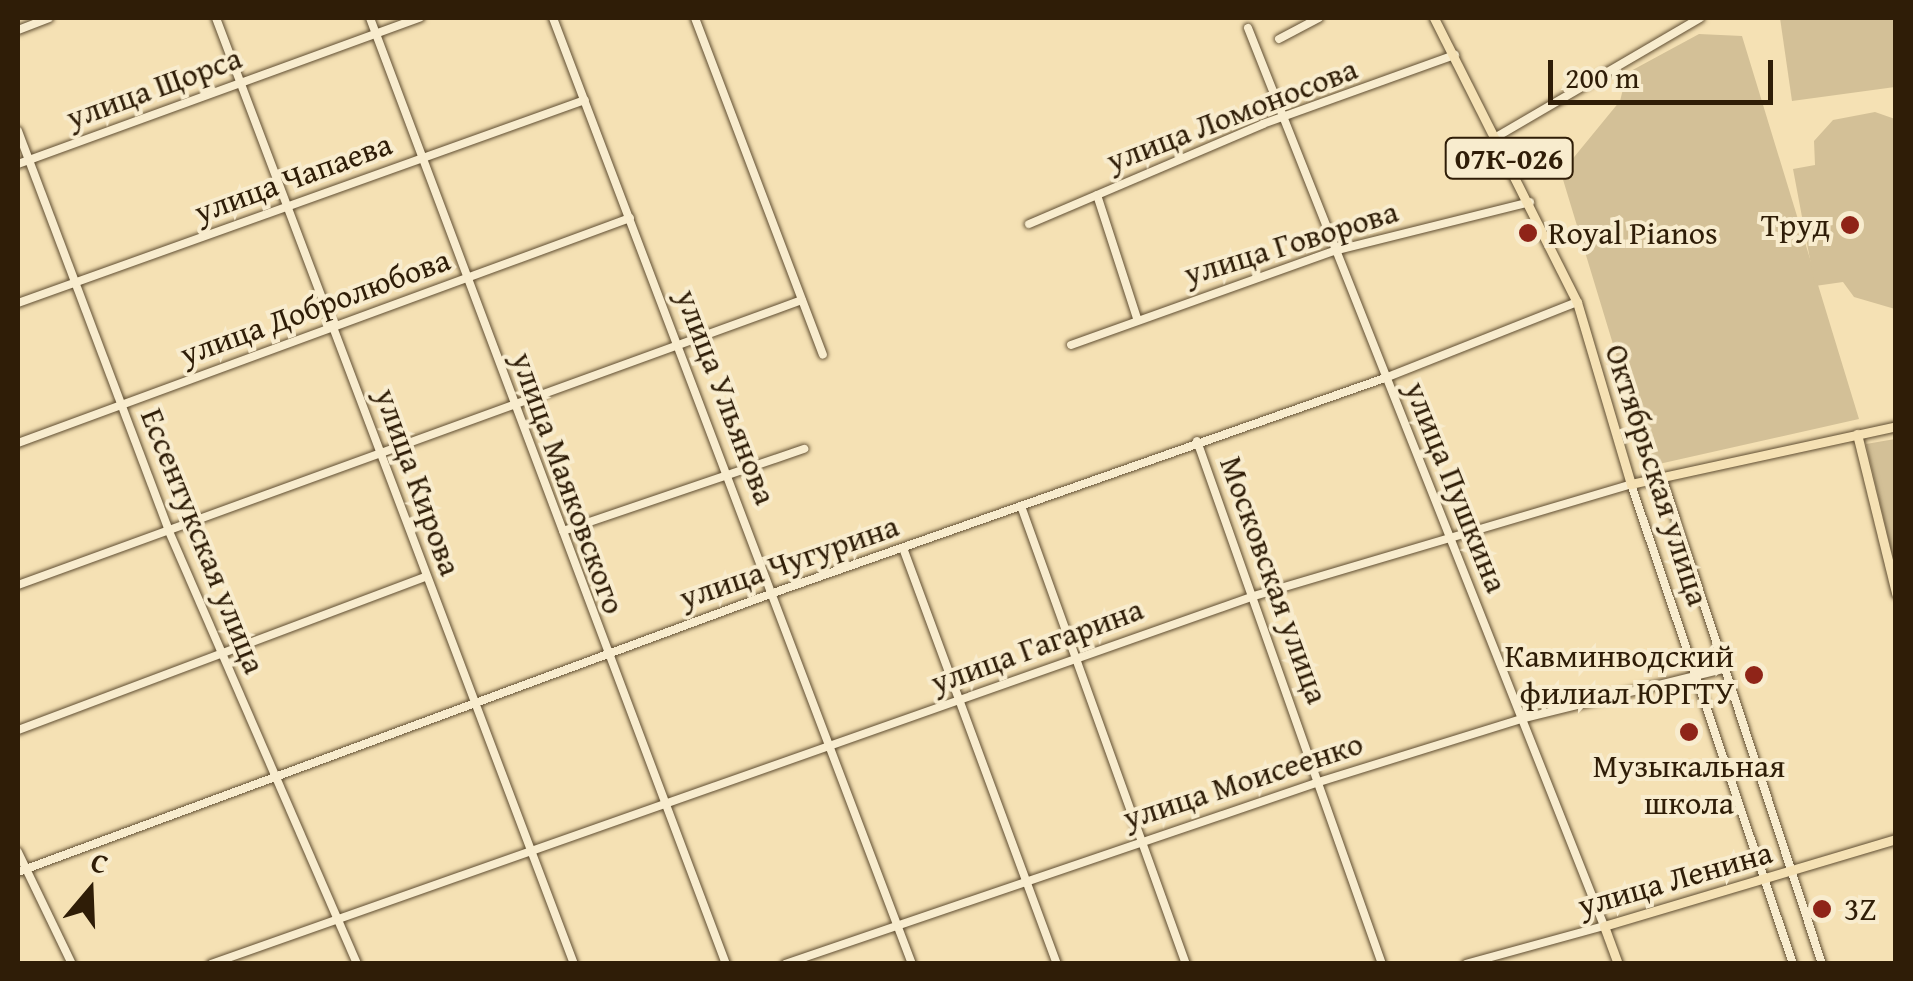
<!DOCTYPE html>
<html>
<head>
<meta charset="utf-8">
<style>
  body { margin:0 }
  #map { position:relative; width:1913px; height:981px; overflow:hidden; background:#f5e1b4; font-family:"Gentium Book Plus",serif }
  div>[style] { position:absolute }
  [style*='--x'] { left:calc(var(--x)*1px); top:calc(var(--y)*1px); width:calc(var(--w)*1px); rotate:calc(var(--a)*1deg) }
  .green>* { inset:0; background:#d3c097 }
  .roads { filter:drop-shadow(0 0 2px #604e32) drop-shadow(0 0 2px #604e32) }
  .minor>* { height:8px; margin:-4px; padding:0 4px; transform-origin:4px; border-radius:4px; background:#f8ecce }
  .major>* { height:9px; margin:-4.5px; padding:0 4.5px; transform-origin:4.5px; border-radius:4.5px; background:#f5e1b4 }
  .dots>* { width:28px; height:28px; translate:-50% -50%; box-sizing:border-box; border:5px solid #f8ecce; border-radius:50% }
  span { translate:-50% -50%; white-space:nowrap; text-align:center; line-height:1.15; -webkit-text-stroke:8px #f8ecce; paint-order:stroke }
  .shield-label span { padding:2px 8px; background:#f8ecce; border:2px solid; border-radius:8px; -webkit-text-stroke-width:0 }
  .shield-label { font-size:30px; color:#2f1d07; font-weight:700 }
  .street-label { font-size:32px; color:#2f1d07 }
  .poi-label { font-size:32px; color:#2f1d07 }
  .right { translate:-100% -50%; text-align:right }
  .left { translate:0 -50%; text-align:left }
  .frame { position:absolute; inset:0; border:20px solid #2f1d07; pointer-events:none }
  .north { position:absolute; left:40px; top:841px; width:100px; height:100px; -webkit-text-stroke:8px #f8ecce; paint-order:stroke; rotate:19deg; font-size:28px; font-weight:700; line-height:40px; text-align:center; color:#2f1d07 }
  .north::after { content:''; display:block; margin:auto; width:35px; height:45px; background:#2f1d07; clip-path:polygon(50% 0,100% 100%,50% 72%,0 100%) }
  .scale { position:absolute; left:1548px; top:60px; width:225px; height:45px; box-sizing:border-box; border:5px solid #2f1d07; border-top:0; padding-left:12px; font-size:30px; line-height:35px; white-space:nowrap; color:#2f1d07; -webkit-text-stroke:8px #f8ecce; paint-order:stroke }
</style>
</head>
<body>
<div id="map">
  <div class="green">
    <i style="clip-path:polygon(1780px 18px,1895px 18px,1895px 87px,1792px 101px)"></i>
    <i style="clip-path:polygon(1699px 34px,1742px 36px,1859px 419px,1650px 466px,1561px 173px,1620px 101px,1627px 73px)"></i>
    <i style="clip-path:polygon(1875px 112px,1895px 119px,1895px 309px,1854px 297px,1843px 282px,1815px 286px,1793px 169px,1815px 165px,1814px 141px,1833px 120px)"></i>
    <i style="clip-path:polygon(1895px 439px,1896px 439px,1895px 566px,1866px 444px)"></i>
  </div>
  <div class="roads">
    <div class="minor">
      <i style="--x:216;--y:18;--w:1011;--a:69.27"></i>
      <i style="--x:370;--y:18;--w:1011;--a:69.38"></i>
      <i style="--x:553;--y:18;--w:1012;--a:69.22"></i>
      <i style="--x:695;--y:18;--w:360;--a:69.2"></i>
      <i style="--x:1248;--y:28;--w:966;--a:68.37"></i>
      <i style="--x:1604;--y:926;--w:143;--a:164.6"></i>
      <i style="--x:18;--y:30;--w:33;--a:-21"></i>
      <i style="--x:1279;--y:39;--w:45;--a:-27.7"></i>
      <i style="--x:18;--y:131;--w:425;--a:69.3"></i>
      <i style="--x:168;--y:529;--w:474;--a:66.5"></i>
      <i style="--x:1498;--y:136;--w:234;--a:-30.3"></i>
      <i style="--x:18;--y:164;--w:428;--a:-20"></i>
      <i style="--x:1097;--y:195;--w:129;--a:72"></i>
      <i style="--x:1029;--y:224;--w:254;--a:-23.1"></i>
      <i style="--x:1263;--y:124;--w:204;--a:-19.8"></i>
      <i style="--x:18;--y:303;--w:602;--a:-19.7"></i>
      <i style="--x:1071;--y:345;--w:279;--a:-19.7"></i>
      <i style="--x:1334;--y:251;--w:202;--a:-14"></i>
      <i style="--x:1197;--y:441;--w:555;--a:70.52"></i>
      <i style="--x:18;--y:443;--w:652;--a:-20.19"></i>
      <i style="--x:1662;--y:477;--w:513;--a:71.81"></i>
      <i style="--x:1021;--y:506;--w:487;--a:70.2"></i>
      <i style="--x:563;--y:531;--w:255;--a:-18.8"></i>
      <i style="--x:903;--y:548;--w:444;--a:69.7"></i>
      <i style="--x:18;--y:585;--w:834;--a:-19.98"></i>
      <i style="--x:18;--y:730;--w:435;--a:-20.6"></i>
      <i style="--x:18;--y:852;--w:124;--a:64.3"></i>
      <i style="--x:18;--y:872;--w:805;--a:-20.28"></i>
      <i style="--x:773;--y:593;--w:649;--a:-19.36"></i>
      <i style="--x:1385;--y:378;--w:206;--a:-21.6"></i>
      <i style="--x:211;--y:964;--w:1106;--a:-19.43"></i>
      <i style="--x:1254;--y:596;--w:393;--a:-16.5"></i>
      <i style="--x:1631;--y:484;--w:507;--a:71.35"></i>
      <i style="--x:785;--y:964;--w:564;--a:-18.82"></i>
      <i style="--x:1319;--y:782;--w:212;--a:-17.3"></i>
      <i style="--x:1521;--y:719;--w:208;--a:-13.9"></i>
    </div>
    <div class="major">
      <i style="--x:1434;--y:18;--w:318;--a:63.3"></i>
      <i style="--x:1577;--y:302;--w:190;--a:73.5"></i>
      <i style="--x:1631;--y:484;--w:271;--a:-12.3"></i>
      <i style="--x:1857;--y:434;--w:164;--a:76.2"></i>
      <i style="--x:1618;--y:964;--w:40;--a:-110.2"></i>
      <i style="--x:1604;--y:926;--w:305;--a:-16.6"></i>
    </div>
  </div>
  <div class="dots">
    <i style="left:1850px;top:225px;background:#8f2418"></i>
    <i style="left:1528px;top:233px;background:#8f2418"></i>
    <i style="left:1754px;top:675px;background:#8f2418"></i>
    <i style="left:1689px;top:732px;background:#8f2418"></i>
    <i style="left:1822px;top:909px;background:#8f2418"></i>
  </div>
  <div class="shield-label">
    <span style="left:1509px;top:158px">07К-026</span>
  </div>
  <div class="street-label">
    <span style="left:154px;top:88px;rotate:-20deg">улица Щорса</span>
    <span style="left:1232px;top:115px;rotate:-21deg">улица Ломоносова</span>
    <span style="left:293px;top:178px;rotate:-20deg">улица Чапаева</span>
    <span style="left:1291px;top:243px;rotate:-17deg">улица Говорова</span>
    <span style="left:315px;top:307px;rotate:-20deg">улица Добролюбова</span>
    <span style="left:726px;top:397px;rotate:69deg">улица Ульянова</span>
    <span style="left:1657px;top:475px;rotate:72deg">Октябрьская улица</span>
    <span style="left:418px;top:482px;rotate:70deg">улица Кирова</span>
    <span style="left:568px;top:483px;rotate:70deg">улица Маяковского</span>
    <span style="left:1456px;top:487px;rotate:68deg">улица Пушкина</span>
    <span style="left:203px;top:541px;rotate:68deg">Ессентукская улица</span>
    <span style="left:789px;top:562px;rotate:-19deg">улица Чугурина</span>
    <span style="left:1274px;top:580px;rotate:70deg">Московская улица</span>
    <span style="left:1037px;top:646px;rotate:-20deg">улица Гагарина</span>
    <span style="left:1243px;top:781px;rotate:-18deg">улица Моисеенко</span>
    <span style="left:1675px;top:879px;rotate:-16deg">улица Ленина</span>
  </div>
  <div class="poi-label">
    <span class="right" style="left:1830px;top:225px">Труд</span>
    <span class="left" style="left:1548px;top:233px">Royal Pianos</span>
    <span class="right" style="left:1734px;top:675px">Кавминводский<br>филиал ЮРГТУ</span>
    <span style="left:1689px;top:785px">Музыкальная<br>школа</span>
    <span class="left" style="left:1844px;top:909px">3Z</span>
  </div>
  <div class="frame"></div>
  <div class="north">С</div>
  <div class="scale">200 m</div>
</div>
</body>
</html>
